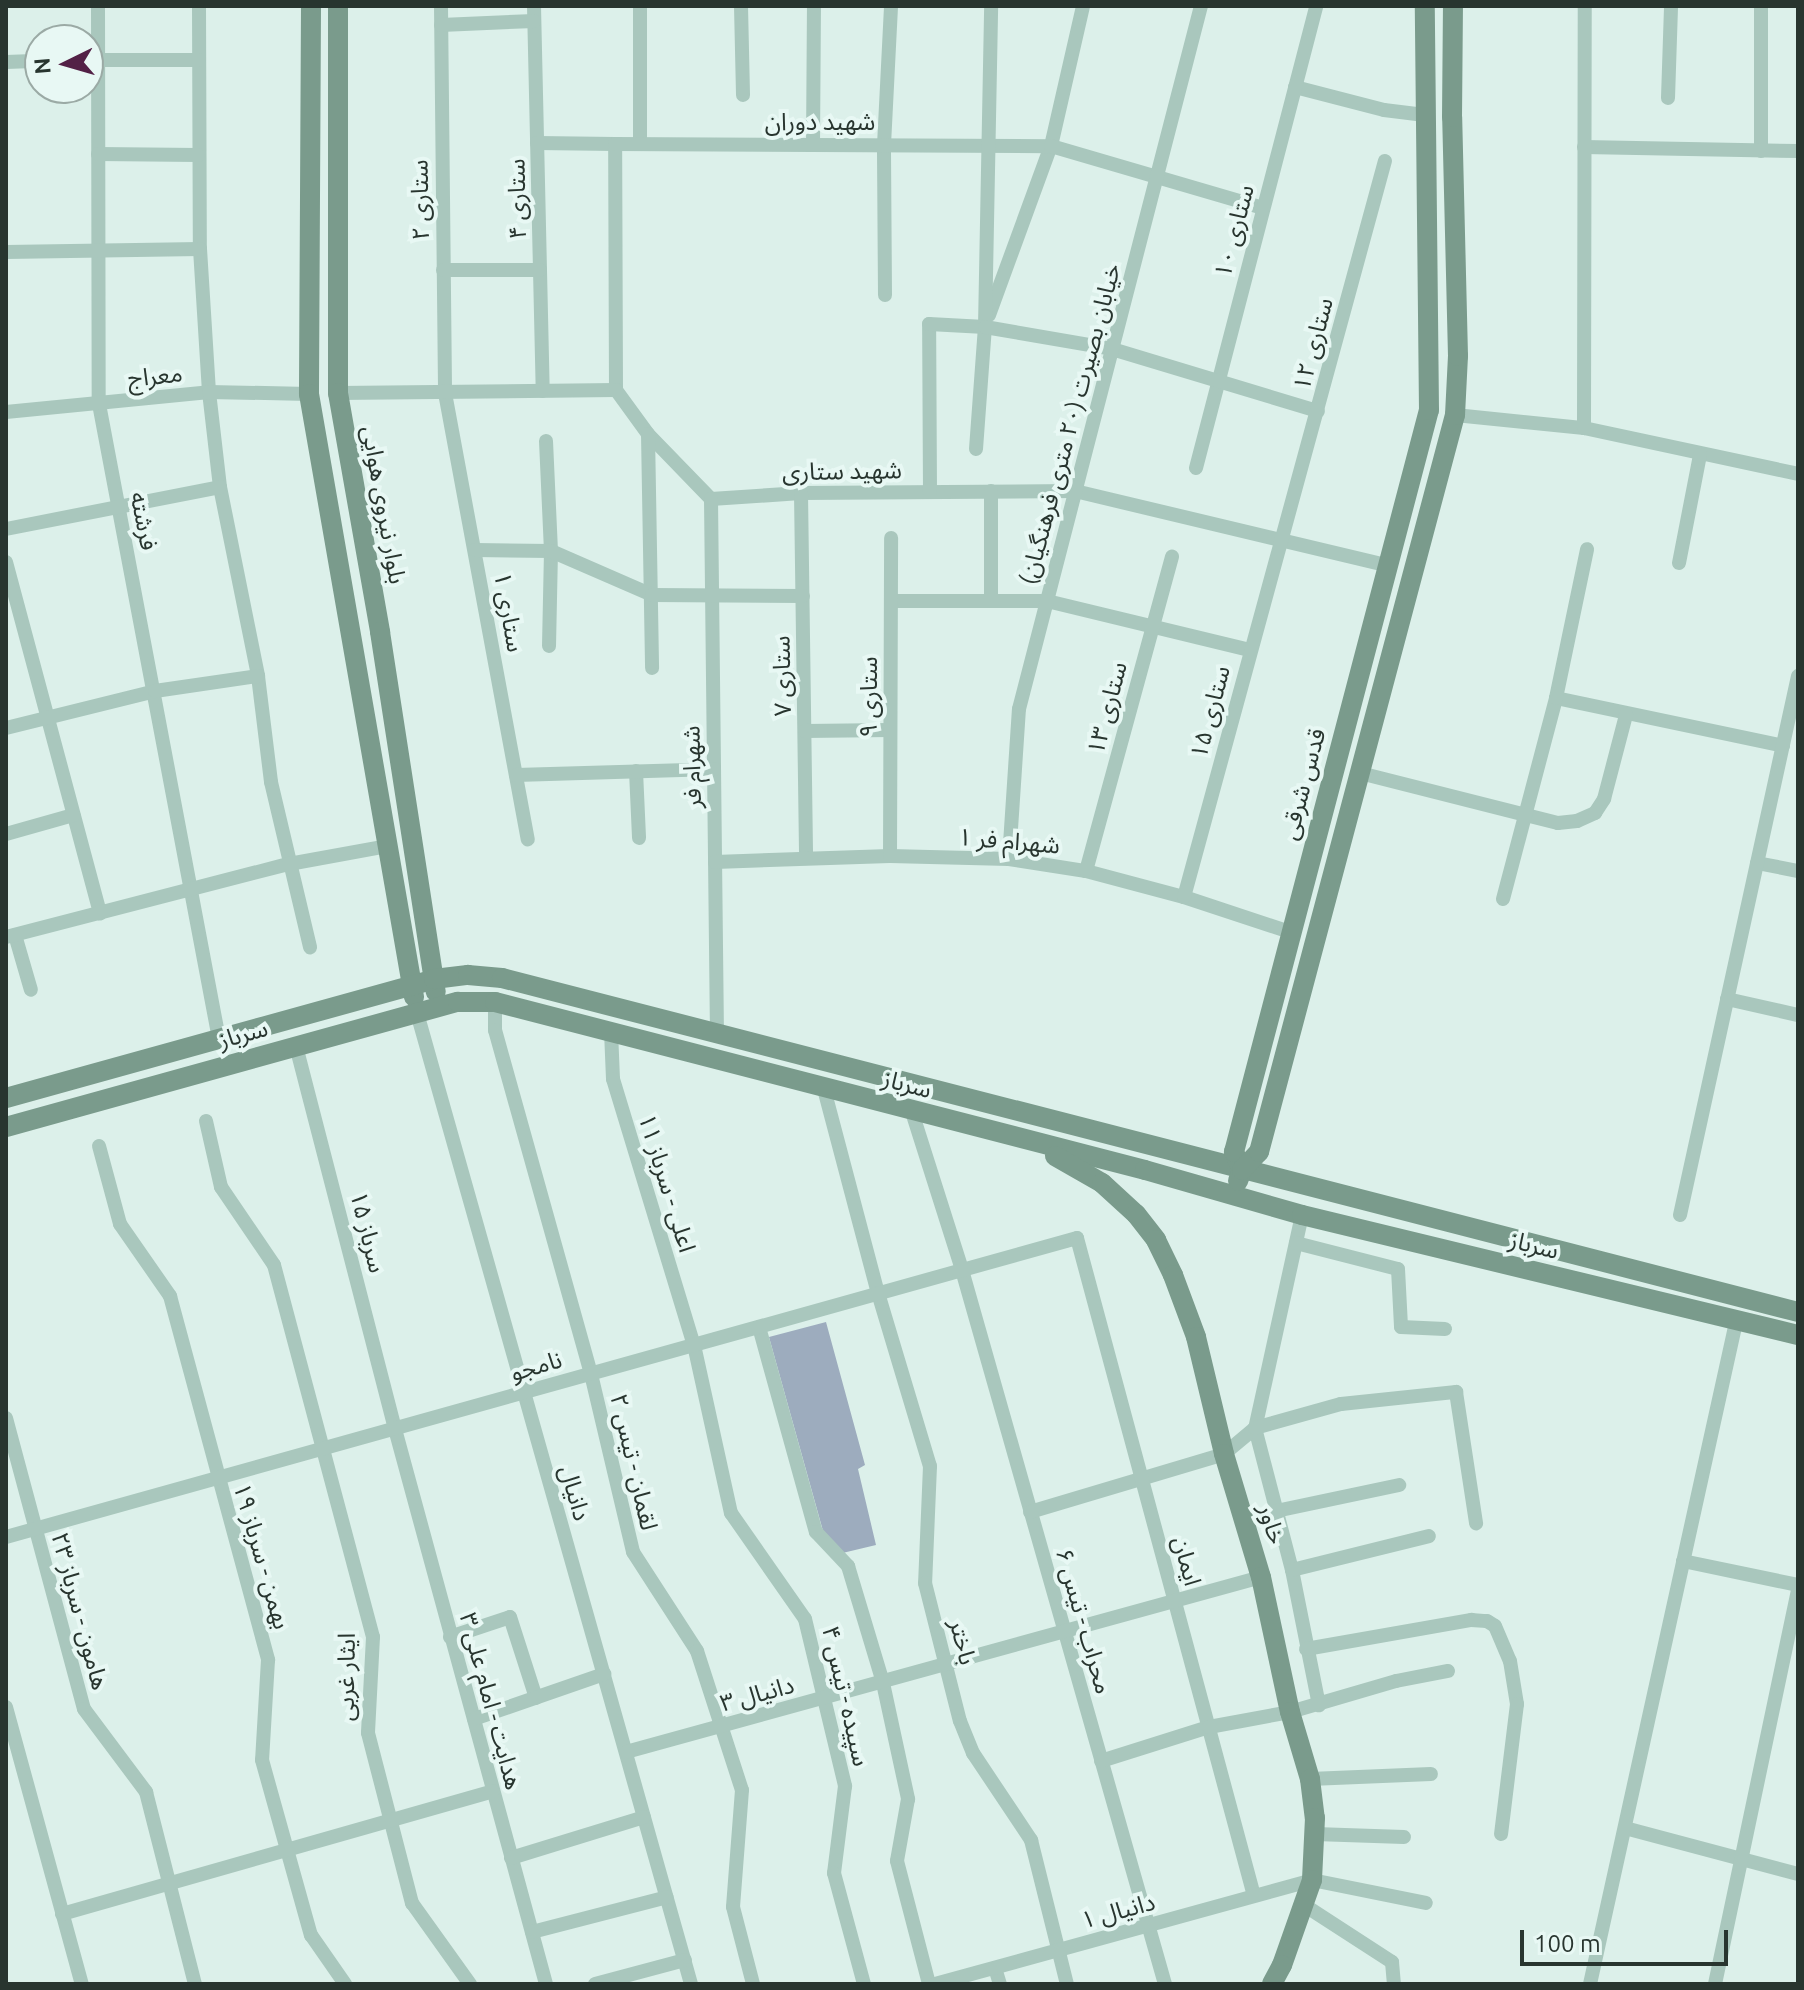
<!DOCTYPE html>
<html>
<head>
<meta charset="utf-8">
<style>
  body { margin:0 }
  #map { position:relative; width:1804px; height:1990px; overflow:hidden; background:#dcf0ea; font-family:Ubuntu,"Noto Sans Arabic",sans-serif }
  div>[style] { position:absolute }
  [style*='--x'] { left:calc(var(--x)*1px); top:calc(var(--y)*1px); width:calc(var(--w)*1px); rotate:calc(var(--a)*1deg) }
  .green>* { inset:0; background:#9dacbe }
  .street>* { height:14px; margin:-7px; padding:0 7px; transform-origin:7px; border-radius:7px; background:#a9c7bd }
  .secondary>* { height:20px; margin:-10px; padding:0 10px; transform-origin:10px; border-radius:10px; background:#7a9b8c }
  span { translate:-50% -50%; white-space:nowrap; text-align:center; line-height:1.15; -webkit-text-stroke:8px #e8f8f4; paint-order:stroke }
  .street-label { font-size:24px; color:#28352f }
  .frame { position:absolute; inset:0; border:8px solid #28352f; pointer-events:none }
  .north { position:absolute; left:24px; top:24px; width:80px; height:80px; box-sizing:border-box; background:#e8f8f4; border:2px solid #9baaa5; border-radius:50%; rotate:265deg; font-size:22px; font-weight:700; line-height:32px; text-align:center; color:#28352f }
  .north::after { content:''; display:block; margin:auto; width:28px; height:36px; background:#532146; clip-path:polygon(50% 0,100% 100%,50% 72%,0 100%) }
  .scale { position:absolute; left:1520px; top:1930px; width:208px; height:36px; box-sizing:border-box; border:4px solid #28352f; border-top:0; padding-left:10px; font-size:24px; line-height:28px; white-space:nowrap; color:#28352f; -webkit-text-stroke:6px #e8f8f4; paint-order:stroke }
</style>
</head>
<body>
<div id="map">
  <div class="green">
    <i style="clip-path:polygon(826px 1322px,865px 1465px,858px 1469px,876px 1545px,830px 1556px,769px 1337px)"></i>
  </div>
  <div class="street">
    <i style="--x:98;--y:6;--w:398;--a:89.9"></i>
    <i style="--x:99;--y:404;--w:646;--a:79.3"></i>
    <i style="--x:199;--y:6;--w:243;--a:89.8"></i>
    <i style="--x:200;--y:249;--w:143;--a:86.4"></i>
    <i style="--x:209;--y:392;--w:96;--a:83.4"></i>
    <i style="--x:220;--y:487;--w:193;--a:78.6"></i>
    <i style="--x:258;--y:676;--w:107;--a:83"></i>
    <i style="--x:271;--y:782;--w:170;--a:76.7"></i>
    <i style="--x:441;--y:6;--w:387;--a:89.4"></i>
    <i style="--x:445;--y:393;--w:454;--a:79.5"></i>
    <i style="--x:534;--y:6;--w:385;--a:88.7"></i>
    <i style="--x:741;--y:6;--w:89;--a:88.7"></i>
    <i style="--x:1761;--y:6;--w:145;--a:90"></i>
    <i style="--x:441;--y:25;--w:93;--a:-2.5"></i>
    <i style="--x:88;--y:60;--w:111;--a:0"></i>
    <i style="--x:6;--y:62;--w:34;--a:-2"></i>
    <i style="--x:1295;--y:87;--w:92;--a:14.5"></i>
    <i style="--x:1384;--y:110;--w:41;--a:7"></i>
    <i style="--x:1668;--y:98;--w:92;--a:-88.1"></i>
    <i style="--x:537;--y:143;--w:78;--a:0.7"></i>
    <i style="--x:640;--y:144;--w:138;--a:-90"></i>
    <i style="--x:813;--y:145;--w:139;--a:-89.6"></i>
    <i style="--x:1584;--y:147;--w:214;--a:1.1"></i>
    <i style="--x:98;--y:154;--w:100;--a:0.6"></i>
    <i style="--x:6;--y:252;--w:194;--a:-0.9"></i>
    <i style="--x:443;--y:270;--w:97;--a:0"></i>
    <i style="--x:885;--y:295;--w:150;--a:-90.4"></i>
    <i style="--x:884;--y:145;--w:139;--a:-87.1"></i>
    <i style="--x:989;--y:315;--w:180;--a:-69.9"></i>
    <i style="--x:1051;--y:146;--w:144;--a:-77.1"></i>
    <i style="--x:616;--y:390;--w:246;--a:-90.2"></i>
    <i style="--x:615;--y:144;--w:436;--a:0.3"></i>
    <i style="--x:1051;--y:146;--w:221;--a:16.3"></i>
    <i style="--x:338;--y:393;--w:278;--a:-0.6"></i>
    <i style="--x:616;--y:390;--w:54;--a:54"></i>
    <i style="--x:648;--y:434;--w:91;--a:45.9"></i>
    <i style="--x:711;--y:499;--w:90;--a:-3.8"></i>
    <i style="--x:801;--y:493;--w:274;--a:-0.4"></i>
    <i style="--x:1075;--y:491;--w:323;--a:13.4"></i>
    <i style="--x:6;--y:412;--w:204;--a:-5.6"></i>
    <i style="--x:209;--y:392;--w:100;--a:1.1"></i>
    <i style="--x:1455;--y:415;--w:130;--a:5.8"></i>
    <i style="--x:1584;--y:428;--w:219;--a:12.1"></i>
    <i style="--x:1584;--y:428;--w:422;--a:-89.9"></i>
    <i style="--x:648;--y:434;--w:234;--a:89"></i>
    <i style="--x:546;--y:441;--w:110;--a:87.4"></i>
    <i style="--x:551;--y:551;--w:95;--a:91.2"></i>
    <i style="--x:976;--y:449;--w:122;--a:-85.8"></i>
    <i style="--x:985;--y:327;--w:321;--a:-88.9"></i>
    <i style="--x:1196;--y:468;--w:477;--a:-75.4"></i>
    <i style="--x:991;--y:491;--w:109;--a:90"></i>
    <i style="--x:930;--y:492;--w:168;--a:-90.3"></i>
    <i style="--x:929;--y:324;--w:56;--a:3.1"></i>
    <i style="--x:985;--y:327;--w:129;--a:9.8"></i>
    <i style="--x:1112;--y:349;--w:215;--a:16.8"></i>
    <i style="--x:801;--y:493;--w:365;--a:89.2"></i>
    <i style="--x:711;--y:499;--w:535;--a:89.36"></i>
    <i style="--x:6;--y:529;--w:218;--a:-11.1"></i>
    <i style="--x:475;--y:550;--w:76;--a:0.8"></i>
    <i style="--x:551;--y:551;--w:110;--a:23.5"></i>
    <i style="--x:652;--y:595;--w:151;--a:0.4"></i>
    <i style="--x:6;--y:562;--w:364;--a:75"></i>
    <i style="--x:1679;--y:563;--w:110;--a:-79"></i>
    <i style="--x:891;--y:601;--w:156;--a:0"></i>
    <i style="--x:1047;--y:601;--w:208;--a:13.6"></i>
    <i style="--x:1556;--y:698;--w:232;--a:11.9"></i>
    <i style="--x:6;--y:728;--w:154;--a:-13.9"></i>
    <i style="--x:155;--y:691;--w:104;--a:-8.3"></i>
    <i style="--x:805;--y:731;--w:85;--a:-0.7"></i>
    <i style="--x:636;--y:771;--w:67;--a:87.4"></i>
    <i style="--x:1360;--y:773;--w:204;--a:14.2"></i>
    <i style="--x:1558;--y:823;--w:19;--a:-6"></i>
    <i style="--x:1577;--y:821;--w:20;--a:-24"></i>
    <i style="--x:1595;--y:813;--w:17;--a:-57"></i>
    <i style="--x:1604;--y:799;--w:87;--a:-75.3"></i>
    <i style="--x:516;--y:775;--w:198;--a:-1.7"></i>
    <i style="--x:6;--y:834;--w:70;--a:-15.8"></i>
    <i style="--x:890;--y:856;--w:318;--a:-89.8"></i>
    <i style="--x:1009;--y:859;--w:150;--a:-86.2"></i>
    <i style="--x:1019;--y:709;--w:726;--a:-75.49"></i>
    <i style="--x:715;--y:862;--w:175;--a:-2"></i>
    <i style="--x:890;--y:856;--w:119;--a:1.4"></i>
    <i style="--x:1009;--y:859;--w:78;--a:8.9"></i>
    <i style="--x:1086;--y:871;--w:101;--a:14.9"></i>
    <i style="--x:1184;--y:897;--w:112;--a:18.3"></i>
    <i style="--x:1757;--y:863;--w:42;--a:11"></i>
    <i style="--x:1086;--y:871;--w:326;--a:-74.7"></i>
    <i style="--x:1184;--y:897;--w:763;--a:-74.73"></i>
    <i style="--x:1503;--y:899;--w:208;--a:-75.2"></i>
    <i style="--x:1556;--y:698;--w:152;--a:-78.2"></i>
    <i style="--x:15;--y:935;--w:57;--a:73.8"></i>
    <i style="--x:6;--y:937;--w:292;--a:-14.5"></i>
    <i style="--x:289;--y:864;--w:101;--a:-10.3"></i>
    <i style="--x:1727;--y:999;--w:73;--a:12.7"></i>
    <i style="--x:495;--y:1002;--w:28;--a:90"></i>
    <i style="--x:495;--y:1030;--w:357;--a:74.4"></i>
    <i style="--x:591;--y:1374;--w:183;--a:76.7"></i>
    <i style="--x:633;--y:1552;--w:118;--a:57.1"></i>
    <i style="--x:697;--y:1651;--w:146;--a:72.1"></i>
    <i style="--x:742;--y:1790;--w:117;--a:94.4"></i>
    <i style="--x:733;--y:1907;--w:80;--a:75.4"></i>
    <i style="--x:417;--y:1013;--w:1009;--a:74.24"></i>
    <i style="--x:611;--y:1031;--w:48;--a:87.6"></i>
    <i style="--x:613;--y:1079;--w:278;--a:73.1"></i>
    <i style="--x:694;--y:1345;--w:172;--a:77.6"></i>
    <i style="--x:731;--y:1513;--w:129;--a:55.1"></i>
    <i style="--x:805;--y:1619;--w:172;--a:76.5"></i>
    <i style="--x:845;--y:1786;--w:88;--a:97.2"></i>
    <i style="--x:834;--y:1873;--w:115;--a:74.9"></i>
    <i style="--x:296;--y:1046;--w:396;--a:75.5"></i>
    <i style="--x:395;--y:1429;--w:575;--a:74.78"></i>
    <i style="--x:824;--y:1089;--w:211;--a:75.2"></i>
    <i style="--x:878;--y:1293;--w:181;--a:73.3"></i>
    <i style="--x:930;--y:1466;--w:117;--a:92.4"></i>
    <i style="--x:925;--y:1583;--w:142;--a:75.8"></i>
    <i style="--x:960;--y:1721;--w:35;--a:68"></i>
    <i style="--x:973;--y:1753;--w:105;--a:56.3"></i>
    <i style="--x:1031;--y:1840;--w:148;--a:76"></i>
    <i style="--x:912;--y:1112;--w:166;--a:72.4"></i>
    <i style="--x:962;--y:1270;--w:742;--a:74.13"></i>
    <i style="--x:206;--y:1121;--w:68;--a:77.2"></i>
    <i style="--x:221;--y:1187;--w:94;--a:55.8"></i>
    <i style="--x:274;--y:1265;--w:385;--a:75.1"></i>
    <i style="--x:373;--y:1637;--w:96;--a:93"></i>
    <i style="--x:368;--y:1733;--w:176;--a:75.5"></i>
    <i style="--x:412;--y:1903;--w:100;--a:54.4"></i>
    <i style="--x:99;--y:1146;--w:81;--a:74.9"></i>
    <i style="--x:120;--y:1224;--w:88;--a:55.2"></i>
    <i style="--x:170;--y:1296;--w:377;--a:74.9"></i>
    <i style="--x:268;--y:1660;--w:100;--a:93.4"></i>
    <i style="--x:262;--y:1760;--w:182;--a:74.4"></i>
    <i style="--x:311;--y:1935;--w:60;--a:55.2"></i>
    <i style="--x:1302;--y:1215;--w:218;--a:102.4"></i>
    <i style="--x:1255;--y:1428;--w:147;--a:75.4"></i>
    <i style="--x:1292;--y:1570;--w:138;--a:78.7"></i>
    <i style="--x:1680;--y:1215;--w:552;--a:-77.65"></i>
    <i style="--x:1296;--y:1243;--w:105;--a:14.3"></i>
    <i style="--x:1398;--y:1269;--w:58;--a:87"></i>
    <i style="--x:1401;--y:1327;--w:44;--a:2.6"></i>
    <i style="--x:759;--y:1327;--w:213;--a:74.5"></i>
    <i style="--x:816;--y:1532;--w:47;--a:46.7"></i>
    <i style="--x:848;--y:1566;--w:122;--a:73.3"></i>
    <i style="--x:883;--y:1683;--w:119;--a:77.8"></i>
    <i style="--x:908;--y:1799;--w:63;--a:100.1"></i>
    <i style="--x:897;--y:1861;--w:127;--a:75.4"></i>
    <i style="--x:6;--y:1418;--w:301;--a:75"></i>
    <i style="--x:84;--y:1709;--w:104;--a:53.2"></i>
    <i style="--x:146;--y:1792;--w:198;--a:75.7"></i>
    <i style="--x:1276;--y:1511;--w:126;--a:-11.9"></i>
    <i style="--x:1030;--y:1512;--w:202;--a:-16.6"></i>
    <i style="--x:1224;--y:1454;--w:40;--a:-40"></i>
    <i style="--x:1255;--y:1428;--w:89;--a:-15.6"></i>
    <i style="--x:1341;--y:1404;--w:116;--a:-6"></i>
    <i style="--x:1456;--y:1392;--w:133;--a:81.3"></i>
    <i style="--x:6;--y:1537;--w:1112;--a:-15.6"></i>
    <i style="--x:1077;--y:1238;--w:681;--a:74.94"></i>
    <i style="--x:1683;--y:1561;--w:117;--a:11.8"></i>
    <i style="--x:1292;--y:1570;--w:141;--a:-13.9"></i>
    <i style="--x:450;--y:1637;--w:63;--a:-18.4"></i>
    <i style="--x:510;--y:1617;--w:85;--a:72.2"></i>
    <i style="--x:1306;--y:1649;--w:168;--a:-10"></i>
    <i style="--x:1471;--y:1620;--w:16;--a:4"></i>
    <i style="--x:1487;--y:1621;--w:9;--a:32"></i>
    <i style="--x:1495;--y:1626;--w:38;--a:67"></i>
    <i style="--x:1510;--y:1661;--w:44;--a:80.8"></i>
    <i style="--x:1517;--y:1704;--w:131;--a:97"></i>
    <i style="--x:6;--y:1707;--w:287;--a:74.7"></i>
    <i style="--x:474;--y:1719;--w:138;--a:-19.1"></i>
    <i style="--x:626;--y:1752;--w:659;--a:-15.41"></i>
    <i style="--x:1101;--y:1761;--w:113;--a:-17.5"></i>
    <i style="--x:1209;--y:1727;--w:82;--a:-10.5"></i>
    <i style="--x:1290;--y:1712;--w:110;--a:-16.3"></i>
    <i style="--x:1396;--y:1681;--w:53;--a:-10.9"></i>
    <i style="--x:1310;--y:1779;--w:121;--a:-2.4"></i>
    <i style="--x:1625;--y:1828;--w:179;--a:14.9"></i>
    <i style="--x:1315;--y:1834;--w:89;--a:1.9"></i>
    <i style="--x:511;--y:1858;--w:139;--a:-17.1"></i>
    <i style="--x:1304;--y:1905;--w:105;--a:32.9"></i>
    <i style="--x:1392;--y:1962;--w:22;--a:85"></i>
    <i style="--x:62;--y:1914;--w:448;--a:-15.9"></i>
    <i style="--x:532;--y:1932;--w:139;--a:-14.5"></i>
    <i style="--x:995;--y:1968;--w:17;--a:73"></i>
    <i style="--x:595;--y:1984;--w:93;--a:-14.9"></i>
    <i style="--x:935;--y:1984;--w:391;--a:-15.4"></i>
    <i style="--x:1312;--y:1880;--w:116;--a:11.4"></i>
    <i style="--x:1590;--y:1984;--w:678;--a:-77.56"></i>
    <i style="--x:1715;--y:1984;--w:404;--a:-78.1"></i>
  </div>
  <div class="secondary">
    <i style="--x:311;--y:6;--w:388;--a:90.3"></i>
    <i style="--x:309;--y:394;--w:612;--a:80.12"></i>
    <i style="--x:338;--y:6;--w:387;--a:90"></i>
    <i style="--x:338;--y:393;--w:243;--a:80"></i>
    <i style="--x:380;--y:632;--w:364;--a:81.2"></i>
    <i style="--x:6;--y:1098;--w:444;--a:-15.5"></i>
    <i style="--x:434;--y:979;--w:34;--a:-7"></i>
    <i style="--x:468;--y:975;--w:34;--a:5"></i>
    <i style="--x:502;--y:978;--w:1338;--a:14.45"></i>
    <i style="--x:6;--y:1127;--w:469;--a:-15.5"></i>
    <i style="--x:458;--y:1002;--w:37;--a:0"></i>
    <i style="--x:495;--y:1002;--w:671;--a:14.49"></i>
    <i style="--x:1145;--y:1170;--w:163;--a:16"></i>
    <i style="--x:1302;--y:1215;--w:510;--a:13.6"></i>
    <i style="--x:1055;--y:1156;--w:54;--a:29.9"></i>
    <i style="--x:1102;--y:1183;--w:46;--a:42.4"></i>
    <i style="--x:1136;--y:1214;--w:33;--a:52"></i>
    <i style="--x:1156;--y:1240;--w:39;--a:64"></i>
    <i style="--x:1173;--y:1275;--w:66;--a:69.6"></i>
    <i style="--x:1196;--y:1337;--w:120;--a:76.5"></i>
    <i style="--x:1224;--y:1454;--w:128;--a:73.3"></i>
    <i style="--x:1261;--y:1577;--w:138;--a:77.9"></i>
    <i style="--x:1290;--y:1712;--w:70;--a:73.4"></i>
    <i style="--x:1310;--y:1779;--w:39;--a:83"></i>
    <i style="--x:1315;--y:1818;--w:62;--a:92.8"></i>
    <i style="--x:1312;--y:1880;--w:90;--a:109.4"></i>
    <i style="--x:1282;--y:1965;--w:21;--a:118"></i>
    <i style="--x:1242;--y:1170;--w:20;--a:-114"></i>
    <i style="--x:1234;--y:1152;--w:767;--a:-75.28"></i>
    <i style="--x:1429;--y:410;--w:404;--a:-90.6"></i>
    <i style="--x:1238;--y:1181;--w:12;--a:-70"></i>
    <i style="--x:1242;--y:1170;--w:25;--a:-47"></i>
    <i style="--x:1259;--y:1152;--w:763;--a:-75.11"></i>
    <i style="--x:1455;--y:415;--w:59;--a:-87.1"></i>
    <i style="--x:1458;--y:356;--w:239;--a:-91.4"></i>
    <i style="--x:1452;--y:117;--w:111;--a:-89.5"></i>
  </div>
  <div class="street-label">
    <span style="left:820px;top:122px">شهید دوران</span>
    <span style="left:517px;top:199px;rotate:-91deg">ستاری ۴</span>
    <span style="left:420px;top:200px;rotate:-91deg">ستاری ۲</span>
    <span style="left:1234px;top:231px;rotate:-75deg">ستاری ۱۰</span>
    <span style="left:1313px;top:344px;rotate:-75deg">ستاری ۱۲</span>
    <span style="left:155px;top:376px;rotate:-6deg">معراج</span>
    <span style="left:1070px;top:424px;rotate:-75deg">خیابان بصیرت (۲۰ متری فرهنگیان)</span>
    <span style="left:842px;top:471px;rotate:-1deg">شهید ستاری</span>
    <span style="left:384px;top:505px;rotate:80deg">بلوار نیروی هوایی</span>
    <span style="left:144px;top:521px;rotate:79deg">فرشته</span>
    <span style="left:509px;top:612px;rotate:80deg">ستاری ۱</span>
    <span style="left:782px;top:676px;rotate:-91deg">ستاری ۷</span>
    <span style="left:869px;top:697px;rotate:-90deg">ستاری ۹</span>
    <span style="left:1107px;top:708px;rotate:-75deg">ستاری ۱۳</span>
    <span style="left:1210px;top:712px;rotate:-75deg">ستاری ۱۵</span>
    <span style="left:692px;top:767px;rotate:-91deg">شهرام فر</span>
    <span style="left:1303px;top:784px;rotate:-75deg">قدس شرقی</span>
    <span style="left:1009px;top:841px;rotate:5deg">شهرام فر ۱</span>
    <span style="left:243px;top:1034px;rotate:-16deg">سرباز</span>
    <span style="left:907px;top:1084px;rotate:15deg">سرباز</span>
    <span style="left:667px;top:1183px;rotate:73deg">اعلی - سرباز ۱۱</span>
    <span style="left:368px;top:1232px;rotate:76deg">سرباز ۱۵</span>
    <span style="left:1534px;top:1245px;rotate:14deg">سرباز</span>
    <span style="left:536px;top:1366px;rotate:-16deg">نامجو</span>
    <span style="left:634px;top:1462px;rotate:77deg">لقمان - تیس ۲</span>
    <span style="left:575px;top:1493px;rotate:74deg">دانیال</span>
    <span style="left:1272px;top:1524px;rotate:73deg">خاور</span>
    <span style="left:262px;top:1556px;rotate:74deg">بهمن - سرباز ۱۹</span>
    <span style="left:1187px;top:1561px;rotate:75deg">ایمان</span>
    <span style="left:80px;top:1611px;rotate:75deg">هامون - سرباز ۲۳</span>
    <span style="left:1084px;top:1621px;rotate:74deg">محراب - تیس ۶</span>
    <span style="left:963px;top:1642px;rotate:76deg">باختر</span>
    <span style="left:346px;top:1677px;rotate:-89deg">ایثار غربی</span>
    <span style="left:757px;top:1694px;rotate:-15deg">دانیال ۳</span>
    <span style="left:846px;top:1696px;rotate:77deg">سپیده - تیس ۴</span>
    <span style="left:491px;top:1701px;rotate:75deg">هدایت - امام علی ۳</span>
    <span style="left:1118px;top:1911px;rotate:-15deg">دانیال ۱</span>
  </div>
  <div class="frame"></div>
  <div class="north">N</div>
  <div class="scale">100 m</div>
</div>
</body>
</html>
